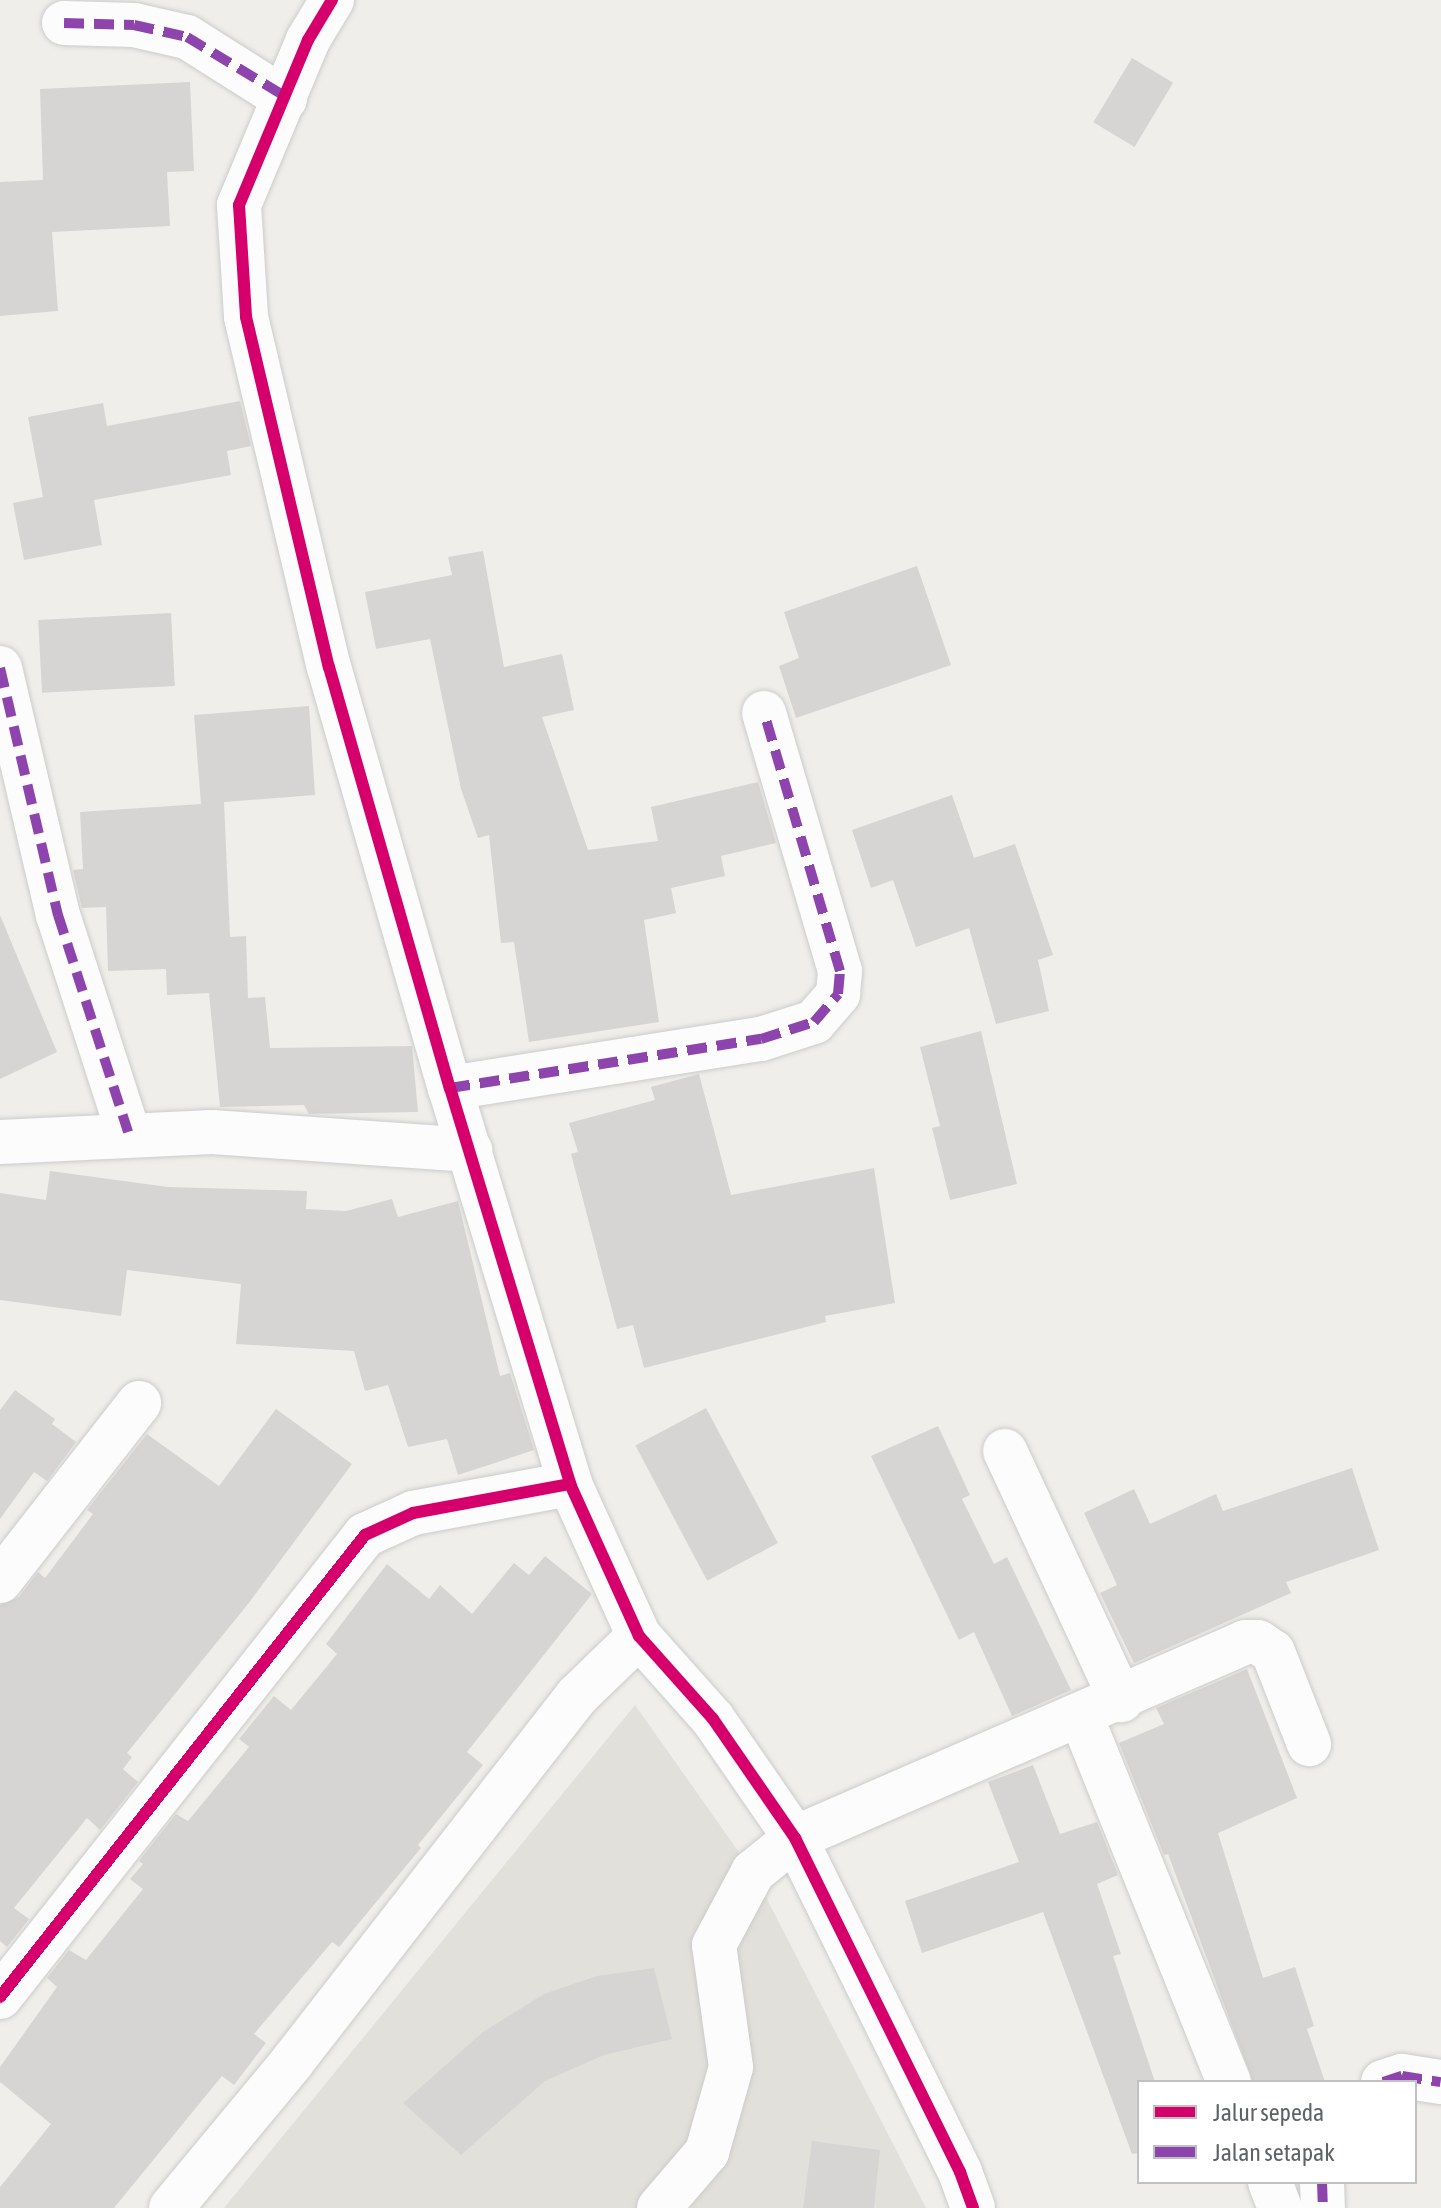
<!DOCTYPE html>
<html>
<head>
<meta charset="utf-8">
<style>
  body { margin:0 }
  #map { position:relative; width:1441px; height:2208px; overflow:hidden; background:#efeeea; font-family:"Asap Condensed",sans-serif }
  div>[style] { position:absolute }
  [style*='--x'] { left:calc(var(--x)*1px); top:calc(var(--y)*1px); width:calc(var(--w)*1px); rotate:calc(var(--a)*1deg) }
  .education>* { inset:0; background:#e2e0da }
  .building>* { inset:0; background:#d6d5d3; transform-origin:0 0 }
  .roads { filter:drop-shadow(0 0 2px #cbcccc) drop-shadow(0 0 2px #cbcccc) }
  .minor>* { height:44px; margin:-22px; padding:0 22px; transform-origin:22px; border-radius:22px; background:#fdfcfc }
  .quiet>* { height:10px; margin-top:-5px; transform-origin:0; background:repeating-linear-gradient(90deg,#8e44ad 0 20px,transparent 0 30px) }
  .cycleway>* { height:12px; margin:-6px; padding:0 6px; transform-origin:6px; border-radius:6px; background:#d6006c }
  span { translate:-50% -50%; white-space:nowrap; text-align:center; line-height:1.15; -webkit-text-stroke:8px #fff; paint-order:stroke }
  .legend { position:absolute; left:1137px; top:2080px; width:280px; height:104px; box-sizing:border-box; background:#fff; border:2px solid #bfc1c3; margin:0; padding:10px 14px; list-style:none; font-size:24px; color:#5f6368 }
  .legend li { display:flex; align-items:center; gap:16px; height:40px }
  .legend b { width:40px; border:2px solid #bfc1c3 }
</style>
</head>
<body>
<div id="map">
  <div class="education">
    <i style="clip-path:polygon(635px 1705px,753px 1872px,926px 2208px,224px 2208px)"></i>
  </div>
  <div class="building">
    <i style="left:1132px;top:58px;width:48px;height:75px;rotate:31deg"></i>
    <i style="clip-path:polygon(190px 82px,194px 171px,167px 172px,170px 226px,52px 232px,58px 311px,0 316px,0 182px,43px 180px,40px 89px)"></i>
    <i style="clip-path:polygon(240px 401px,251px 446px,227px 451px,231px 475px,94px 500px,102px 545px,24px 560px,13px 503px,43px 497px,28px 417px,103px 403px,107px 426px)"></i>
    <i style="clip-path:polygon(483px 551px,504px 667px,562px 654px,574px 710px,542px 717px,588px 850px,658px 841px,651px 807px,758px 782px,776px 843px,721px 856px,725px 876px,671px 888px,676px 913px,644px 920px,659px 1022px,529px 1042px,514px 942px,501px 943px,489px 835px,478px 838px,461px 789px,430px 639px,376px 649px,365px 592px,452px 575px,448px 557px)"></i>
    <i style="clip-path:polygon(917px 566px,951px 665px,796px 718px,779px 666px,799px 658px,784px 612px)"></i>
    <i style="left:171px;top:613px;width:73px;height:133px;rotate:87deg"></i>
    <i style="clip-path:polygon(309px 706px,315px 795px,224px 802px,230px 937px,246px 936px,248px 998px,265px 997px,270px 1048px,412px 1046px,418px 1112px,309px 1114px,304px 1105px,220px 1107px,209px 993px,167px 995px,166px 969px,108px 971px,106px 907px,82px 908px,73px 870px,83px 869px,80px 812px,201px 804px,194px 715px)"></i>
    <i style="clip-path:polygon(952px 795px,974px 858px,1015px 844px,1053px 955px,1038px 960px,1049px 1011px,996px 1024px,969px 928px,916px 947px,893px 880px,871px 888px,852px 830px)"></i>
    <i style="clip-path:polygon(0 915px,57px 1052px,0 1079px)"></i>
    <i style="clip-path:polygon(981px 1031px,1017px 1184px,950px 1200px,932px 1128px,940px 1126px,920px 1047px)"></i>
    <i style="clip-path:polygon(699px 1074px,731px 1195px,874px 1168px,895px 1303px,825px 1316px,826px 1322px,644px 1368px,633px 1325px,617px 1329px,571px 1154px,578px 1152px,569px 1123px,655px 1100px,651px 1087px)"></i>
    <i style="clip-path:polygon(50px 1171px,168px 1187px,307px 1191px,306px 1209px,346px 1211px,392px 1199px,398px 1217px,458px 1201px,500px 1376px,510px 1373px,534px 1450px,458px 1475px,447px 1439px,408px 1447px,388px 1385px,365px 1391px,354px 1351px,236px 1344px,241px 1284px,127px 1270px,121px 1316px,0 1300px,0 1193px,46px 1200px)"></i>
    <i style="clip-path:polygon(15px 1390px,55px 1419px,52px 1424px,76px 1442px,47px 1481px,34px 1472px,0 1519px,0 1410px)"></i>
    <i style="left:706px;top:1408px;width:153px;height:80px;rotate:62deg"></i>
    <i style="clip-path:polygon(276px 1409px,352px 1464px,248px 1604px,127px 1753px,132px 1757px,123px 1769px,138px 1782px,100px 1830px,87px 1818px,14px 1908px,29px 1919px,7px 1947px,0 1941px,0 1605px,19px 1597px,38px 1572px,45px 1578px,93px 1514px,87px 1510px,147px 1434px,219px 1486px)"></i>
    <i style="clip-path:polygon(938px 1426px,970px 1495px,962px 1499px,994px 1564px,1007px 1557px,1071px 1690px,1012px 1716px,974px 1632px,959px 1640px,871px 1456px)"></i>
    <i style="clip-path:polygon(1352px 1468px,1379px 1550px,1286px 1582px,1291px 1593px,1134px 1663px,1100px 1593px,1117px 1585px,1084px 1513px,1134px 1489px,1150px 1524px,1216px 1494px,1223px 1511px)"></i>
    <i style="clip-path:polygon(545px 1556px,592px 1594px,467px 1752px,483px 1765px,418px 1845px,421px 1848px,339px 1947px,332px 1942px,254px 2034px,266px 2043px,234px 2085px,222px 2076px,114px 2208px,0 2208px,0 2187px,51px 2124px,0 2082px,0 2067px,57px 1987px,47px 1978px,69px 1950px,86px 1960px,143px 1889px,130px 1879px,143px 1864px,139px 1861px,176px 1814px,188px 1821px,249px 1747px,239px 1739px,274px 1696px,291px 1710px,337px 1654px,326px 1644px,387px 1564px,429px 1599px,440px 1585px,472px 1614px,514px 1563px,529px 1575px)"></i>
    <i style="clip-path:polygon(1247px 1669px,1297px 1798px,1218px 1833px,1263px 1978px,1295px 1967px,1314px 2026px,1307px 2029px,1325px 2082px,1253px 2082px,1168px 1854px,1164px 1855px,1119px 1743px,1164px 1724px,1156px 1708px)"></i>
    <i style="clip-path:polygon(1033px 1765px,1060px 1834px,1097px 1822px,1118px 1875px,1097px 1884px,1121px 1954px,1113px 1956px,1155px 2082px,1139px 2082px,1139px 2153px,1132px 2154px,1043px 1912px,922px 1953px,905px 1901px,1019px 1862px,988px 1782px)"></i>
    <i style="clip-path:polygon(654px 1968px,672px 2039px,604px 2055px,545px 2081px,461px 2155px,403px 2103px,483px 2032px,544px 1994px,597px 1976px)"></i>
    <i style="clip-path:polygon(812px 2141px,880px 2150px,874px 2208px,803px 2208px)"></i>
  </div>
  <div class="roads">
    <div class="minor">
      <i style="--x:332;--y:0;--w:47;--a:121"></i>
      <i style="--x:308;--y:40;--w:179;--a:112.7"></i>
      <i style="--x:239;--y:205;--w:112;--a:86.4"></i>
      <i style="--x:246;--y:317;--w:360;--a:76.7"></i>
      <i style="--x:329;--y:667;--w:438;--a:74"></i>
      <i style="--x:450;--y:1088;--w:414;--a:73.1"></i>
      <i style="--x:570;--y:1484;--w:167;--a:65.6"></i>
      <i style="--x:639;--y:1636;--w:111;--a:48.3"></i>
      <i style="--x:713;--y:1719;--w:145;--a:55.4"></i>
      <i style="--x:795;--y:1838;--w:373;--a:63.7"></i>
      <i style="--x:960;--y:2172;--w:38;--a:70"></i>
      <i style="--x:64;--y:23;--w:70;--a:1.6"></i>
      <i style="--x:134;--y:25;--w:54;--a:12.8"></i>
      <i style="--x:187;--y:37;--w:116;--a:32.3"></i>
      <i style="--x:0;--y:668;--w:254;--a:76.8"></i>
      <i style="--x:58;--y:915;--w:228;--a:72.1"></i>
      <i style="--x:450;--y:1088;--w:315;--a:-9"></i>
      <i style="--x:761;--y:1039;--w:56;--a:-17.8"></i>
      <i style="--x:814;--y:1022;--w:37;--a:-49"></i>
      <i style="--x:838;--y:994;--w:23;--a:-85"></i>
      <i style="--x:840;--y:971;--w:269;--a:-106.4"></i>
      <i style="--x:0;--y:1142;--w:212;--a:-2.7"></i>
      <i style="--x:212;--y:1132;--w:259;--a:4"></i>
      <i style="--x:1005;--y:1451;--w:275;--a:65"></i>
      <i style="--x:0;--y:1581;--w:226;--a:-52"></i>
      <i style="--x:1081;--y:1716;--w:395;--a:68"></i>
      <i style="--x:0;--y:1997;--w:589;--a:-51.69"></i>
      <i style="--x:365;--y:1535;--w:53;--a:-24.6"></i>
      <i style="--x:413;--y:1513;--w:160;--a:-10.5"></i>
      <i style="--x:1383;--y:2082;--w:20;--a:-18"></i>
      <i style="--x:1402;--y:2076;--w:39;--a:9"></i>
      <i style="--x:1270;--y:2182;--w:28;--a:69"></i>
      <i style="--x:1322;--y:2182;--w:26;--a:88"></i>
      <i style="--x:171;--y:2208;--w:190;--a:-50.3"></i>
      <i style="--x:292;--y:2062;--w:464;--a:-52.1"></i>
      <i style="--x:577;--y:1696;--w:86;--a:-44.1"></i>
      <i style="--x:659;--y:2208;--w:74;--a:-49.4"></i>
      <i style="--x:707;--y:2152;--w:88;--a:-74.2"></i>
      <i style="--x:731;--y:2067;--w:123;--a:-97.9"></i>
      <i style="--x:714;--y:1945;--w:83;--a:-61.9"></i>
      <i style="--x:753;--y:1872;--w:54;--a:-39"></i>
      <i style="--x:795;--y:1838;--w:491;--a:-23.5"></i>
      <i style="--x:1245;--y:1642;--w:13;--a:0"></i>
      <i style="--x:1258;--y:1642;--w:18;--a:34"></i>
      <i style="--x:1273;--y:1652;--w:99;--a:68.6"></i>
    </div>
  </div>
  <div class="quiet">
    <i style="--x:64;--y:23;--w:70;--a:1.6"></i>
    <i style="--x:134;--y:25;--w:54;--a:12.8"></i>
    <i style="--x:187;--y:37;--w:116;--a:31.2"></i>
    <i style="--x:0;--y:668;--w:254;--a:76.8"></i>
    <i style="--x:58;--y:915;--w:228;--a:72.1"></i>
    <i style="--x:450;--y:1088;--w:315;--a:-9"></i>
    <i style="--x:761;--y:1039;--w:56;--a:-17.8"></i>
    <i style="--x:814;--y:1022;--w:37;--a:-49"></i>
    <i style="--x:838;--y:994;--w:23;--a:-85"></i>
    <i style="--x:840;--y:971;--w:269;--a:-106.4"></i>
    <i style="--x:1383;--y:2082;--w:20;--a:-18"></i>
    <i style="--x:1402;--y:2076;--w:39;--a:9"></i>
    <i style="--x:1322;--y:2182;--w:26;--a:88"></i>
  </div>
  <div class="cycleway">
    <i style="--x:332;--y:0;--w:47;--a:121"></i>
    <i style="--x:308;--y:40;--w:179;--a:112.7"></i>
    <i style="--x:239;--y:205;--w:112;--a:86.4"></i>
    <i style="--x:246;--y:317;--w:360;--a:76.7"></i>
    <i style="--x:329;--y:667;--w:438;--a:74"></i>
    <i style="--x:450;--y:1088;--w:414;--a:73.1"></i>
    <i style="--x:570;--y:1484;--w:167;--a:65.6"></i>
    <i style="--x:639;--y:1636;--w:111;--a:48.3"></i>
    <i style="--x:713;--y:1719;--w:145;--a:55.4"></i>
    <i style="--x:795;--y:1838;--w:373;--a:63.7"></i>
    <i style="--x:960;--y:2172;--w:38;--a:70"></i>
    <i style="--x:0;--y:1997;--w:589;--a:-51.69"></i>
    <i style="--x:365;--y:1535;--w:53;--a:-24.6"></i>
    <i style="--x:413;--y:1513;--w:160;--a:-10.5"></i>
  </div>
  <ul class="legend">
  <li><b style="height:10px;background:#d6006c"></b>Jalur sepeda</li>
  <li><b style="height:10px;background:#8e44ad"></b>Jalan setapak</li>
  </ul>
</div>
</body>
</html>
